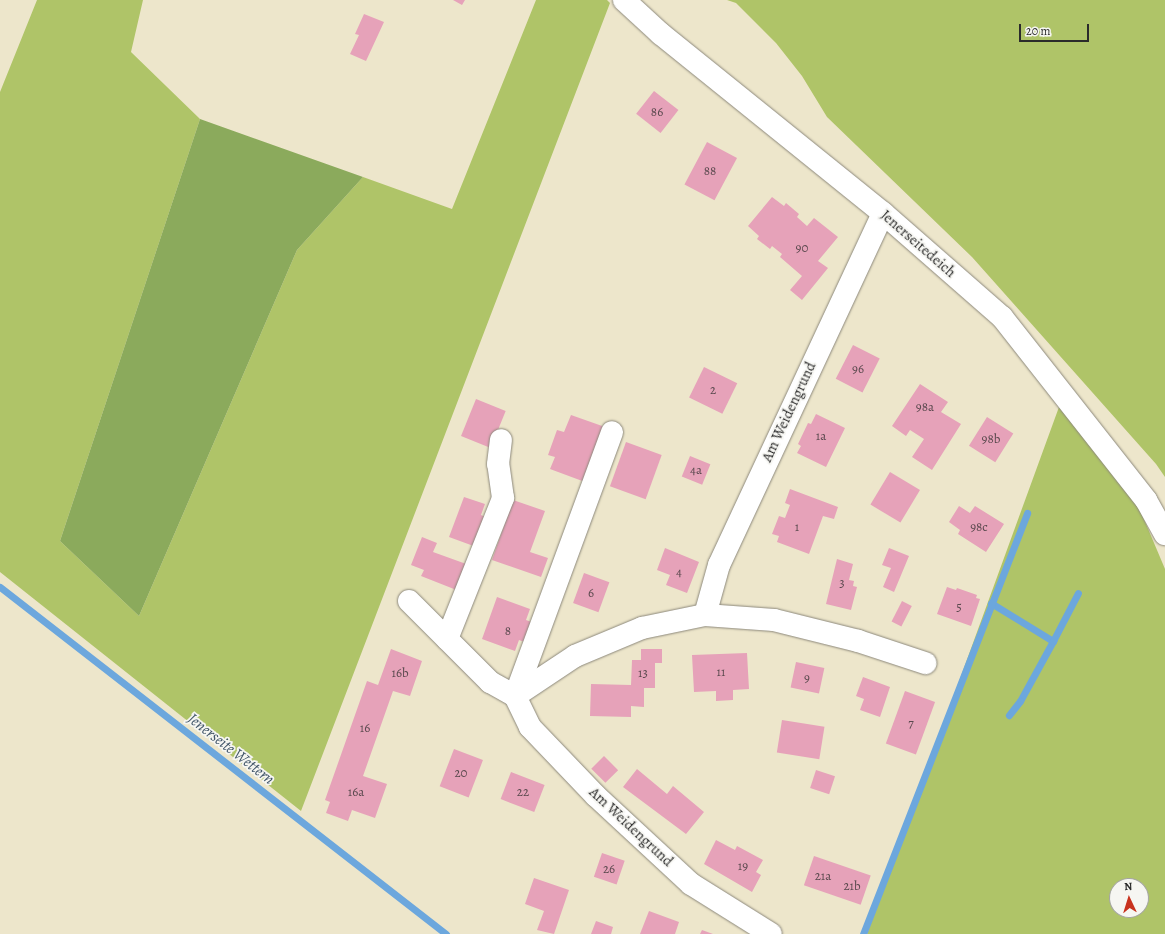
<!DOCTYPE html>
<html>
<head>
<meta charset="utf-8">
<style>
  body { margin:0 }
  #map { position:relative; width:1165px; height:934px; overflow:hidden; background:#ede6cb; font-family:Alegreya,serif }
  div>[style] { position:absolute }
  [style*='--x'] { left:calc(var(--x)*1px); top:calc(var(--y)*1px); width:calc(var(--w)*1px); rotate:calc(var(--a)*1deg) }
  .green>* { inset:0; background:#afc468 }
  .forest>* { inset:0; background:#8baa5c }
  .stream>* { height:7px; margin:-3.5px; padding:0 3.5px; transform-origin:3.5px; border-radius:3.5px; background:#6ca7dd }
  .building>* { inset:0; background:#e6a2b9; transform-origin:0 0 }
  .roads { filter:drop-shadow(0 0 1px #8c887b) drop-shadow(0 0 1px #8c887b) }
  .minor>* { height:22px; margin:-11px; padding:0 11px; transform-origin:11px; border-radius:11px; background:#fff }
  span { translate:-50% -50%; white-space:nowrap; text-align:center; line-height:1.15; -webkit-text-stroke:3.5px #f6f6f2; paint-order:stroke }
  .number-label { font-size:13px; color:#5a494e }
  .number-label span { -webkit-text-stroke-width:0 }
  .street-label { font-size:15px; color:#2b2b2b }
  .water-label { font-size:16px; color:#425669; font-style:italic }
  .north { position:absolute; left:1109px; top:878px; width:40px; height:40px; box-sizing:border-box; background:#f6f6f2; border:1px solid #a5a5a2; border-radius:50%; rotate:356deg; font-size:11px; font-weight:700; line-height:16px; text-align:center; color:#2b2b2b }
  .north::after { content:''; display:block; margin:auto; width:14px; height:18px; background:#c8321e; clip-path:polygon(50% 0,100% 100%,50% 72%,0 100%) }
  .scale { position:absolute; left:1019px; top:24px; width:70px; height:18px; box-sizing:border-box; border:2px solid #2b2b2b; border-top:0; padding-left:5px; font-size:12px; line-height:14px; white-space:nowrap; color:#2b2b2b; -webkit-text-stroke:3px #f6f6f2; paint-order:stroke }
</style>
</head>
<body>
<div id="map">
  <div class="green">
    <i style="clip-path:polygon(37px 0,143px 0,131px 52px,200px 119px,60px 541px,139px 616px,297px 250px,363px 177px,452px 209px,536px 0,607px 0,610px 3px,301px 811px,0 572px,0 92px)"></i>
    <i style="clip-path:polygon(727px 0,1165px 0,1165px 477px,1156px 464px,972px 257px,827px 117px,802px 76px,776px 43px,736px 3px)"></i>
    <i style="clip-path:polygon(evenodd,1059px 407px,1138px 505px,1165px 569px,1165px 934px,867px 934px,1059px 407px,1117px 886px,1141px 886px,1141px 910px,1117px 910px,1117px 886px)"></i>
  </div>
  <div class="forest">
    <i style="clip-path:polygon(200px 119px,363px 177px,297px 250px,139px 616px,60px 541px)"></i>
  </div>
  <div class="stream">
    <i style="--x:0;--y:587;--w:565;--a:37.88"></i>
    <i style="--x:991;--y:603;--w:73;--a:31.5"></i>
    <i style="--x:1053;--y:641;--w:68;--a:118.8"></i>
    <i style="--x:1020;--y:701;--w:18;--a:128"></i>
    <i style="--x:1053;--y:641;--w:54;--a:-62.5"></i>
    <i style="--x:863;--y:934;--w:452;--a:-68.7"></i>
  </div>
  <div class="building">
    <i style="clip-path:polygon(453px 0,465px 0,462px 5px)"></i>
    <i style="clip-path:polygon(364px 14px,384px 22px,366px 61px,350px 54px,359px 35px,355px 34px)"></i>
    <i style="left:654px;top:91px;width:31px;height:29px;rotate:38deg"></i>
    <i style="left:707px;top:142px;width:34px;height:48px;rotate:28deg"></i>
    <i style="clip-path:polygon(772px 197px,784px 206px,786px 203px,799px 214px,797px 217px,807px 226px,814px 218px,838px 237px,818px 261px,828px 268px,802px 300px,790px 290px,802px 276px,780px 257px,782px 254px,772px 246px,770px 249px,757px 239px,759px 236px,748px 226px)"></i>
    <i style="left:853px;top:345px;width:30px;height:38px;rotate:27deg"></i>
    <i style="left:704px;top:367px;width:37px;height:34px;rotate:26deg"></i>
    <i style="clip-path:polygon(920px 384px,948px 402px,941px 412px,961px 424px,932px 470px,912px 457px,924px 439px,910px 430px,906px 436px,892px 426px)"></i>
    <i style="left:476px;top:399px;width:32px;height:40px;rotate:22deg"></i>
    <i style="clip-path:polygon(816px 414px,845px 428px,826px 467px,797px 453px,801px 446px,798px 444px,808px 423px,811px 424px)"></i>
    <i style="clip-path:polygon(571px 415px,605px 427px,585px 482px,550px 469px,555px 457px,548px 455px,557px 430px,564px 432px)"></i>
    <i style="left:987px;top:417px;width:31px;height:34px;rotate:32deg"></i>
    <i style="left:626px;top:442px;width:38px;height:47px;rotate:20deg"></i>
    <i style="left:690px;top:456px;width:22px;height:22px;rotate:22deg"></i>
    <i style="left:890px;top:472px;width:35px;height:38px;rotate:31deg"></i>
    <i style="clip-path:polygon(790px 489px,838px 507px,834px 519px,823px 516px,809px 554px,777px 542px,779px 536px,772px 534px,779px 516px,785px 518px,790px 505px,785px 503px)"></i>
    <i style="clip-path:polygon(464px 497px,485px 504px,481px 515px,490px 519px,479px 548px,449px 537px)"></i>
    <i style="clip-path:polygon(513px 500px,545px 511px,530px 552px,548px 558px,541px 577px,492px 560px)"></i>
    <i style="clip-path:polygon(959px 506px,970px 513px,975px 506px,1004px 524px,986px 552px,958px 534px,960px 530px,949px 522px)"></i>
    <i style="clip-path:polygon(422px 537px,437px 543px,433px 552px,469px 565px,459px 591px,421px 576px,424px 570px,411px 565px)"></i>
    <i style="clip-path:polygon(665px 548px,699px 562px,687px 593px,666px 585px,670px 575px,657px 570px)"></i>
    <i style="clip-path:polygon(889px 548px,909px 556px,894px 592px,883px 587px,891px 568px,882px 565px)"></i>
    <i style="clip-path:polygon(837px 559px,853px 564px,849px 580px,854px 581px,853px 586px,857px 587px,851px 610px,826px 604px)"></i>
    <i style="left:584px;top:573px;width:27px;height:32px;rotate:20deg"></i>
    <i style="clip-path:polygon(947px 587px,956px 590px,957px 588px,977px 595px,976px 598px,980px 599px,971px 626px,937px 614px)"></i>
    <i style="clip-path:polygon(497px 597px,530px 609px,526px 620px,534px 623px,527px 643px,519px 640px,515px 651px,482px 639px)"></i>
    <i style="left:902px;top:601px;width:11px;height:23px;rotate:27deg"></i>
    <i style="clip-path:polygon(391px 649px,422px 661px,410px 696px,393px 691px,363px 776px,387px 784px,375px 818px,352px 810px,348px 821px,326px 813px,330px 802px,325px 800px,367px 681px,378px 685px)"></i>
    <i style="clip-path:polygon(641px 649px,662px 649px,662px 663px,655px 663px,655px 688px,644px 688px,644px 707px,631px 706px,631px 717px,590px 716px,591px 684px,631px 685px,632px 660px,641px 660px)"></i>
    <i style="clip-path:polygon(747px 653px,749px 689px,733px 690px,733px 700px,716px 701px,716px 691px,694px 692px,692px 655px)"></i>
    <i style="left:796px;top:662px;width:29px;height:26px;rotate:12deg"></i>
    <i style="clip-path:polygon(863px 677px,890px 687px,880px 717px,860px 710px,864px 699px,856px 696px)"></i>
    <i style="left:905px;top:691px;width:32px;height:56px;rotate:20deg"></i>
    <i style="left:782px;top:720px;width:43px;height:33px;rotate:9deg"></i>
    <i style="left:454px;top:749px;width:31px;height:40px;rotate:21deg"></i>
    <i style="left:604px;top:756px;width:20px;height:18px;rotate:45deg"></i>
    <i style="clip-path:polygon(637px 769px,667px 794px,673px 786px,704px 812px,686px 834px,623px 787px)"></i>
    <i style="left:816px;top:770px;width:20px;height:19px;rotate:18deg"></i>
    <i style="left:511px;top:772px;width:36px;height:29px;rotate:21deg"></i>
    <i style="clip-path:polygon(716px 840px,735px 850px,737px 846px,763px 860px,756px 872px,761px 875px,752px 892px,704px 864px)"></i>
    <i style="left:602px;top:853px;width:24px;height:25px;rotate:19deg"></i>
    <i style="left:814px;top:856px;width:60px;height:31px;rotate:19deg"></i>
    <i style="clip-path:polygon(534px 878px,569px 890px,554px 934px,537px 930px,544px 911px,525px 904px)"></i>
    <i style="clip-path:polygon(649px 911px,679px 922px,675px 934px,640px 934px)"></i>
    <i style="clip-path:polygon(596px 921px,613px 927px,611px 934px,591px 934px)"></i>
    <i style="clip-path:polygon(702px 930px,713px 934px,700px 934px)"></i>
  </div>
  <div class="roads">
    <div class="minor">
      <i style="--x:624;--y:0;--w:50;--a:42.6"></i>
      <i style="--x:661;--y:34;--w:285;--a:38.9"></i>
      <i style="--x:883;--y:213;--w:158;--a:41.2"></i>
      <i style="--x:1002;--y:317;--w:233;--a:51.8"></i>
      <i style="--x:1146;--y:500;--w:39;--a:61"></i>
      <i style="--x:409;--y:601;--w:115;--a:45"></i>
      <i style="--x:490;--y:682;--w:29;--a:29"></i>
      <i style="--x:515;--y:696;--w:34;--a:64"></i>
      <i style="--x:530;--y:727;--w:95;--a:46.3"></i>
      <i style="--x:596;--y:796;--w:129;--a:42.8"></i>
      <i style="--x:691;--y:884;--w:94;--a:32"></i>
      <i style="--x:705;--y:615;--w:52;--a:-74.4"></i>
      <i style="--x:719;--y:565;--w:388;--a:-65"></i>
      <i style="--x:447;--y:639;--w:152;--a:-68.3"></i>
      <i style="--x:503;--y:498;--w:34;--a:-98"></i>
      <i style="--x:498;--y:464;--w:24;--a:-83"></i>
      <i style="--x:515;--y:696;--w:72;--a:-33.7"></i>
      <i style="--x:575;--y:656;--w:73;--a:-22.7"></i>
      <i style="--x:642;--y:628;--w:64;--a:-11.7"></i>
      <i style="--x:705;--y:615;--w:69;--a:4.1"></i>
      <i style="--x:774;--y:620;--w:87;--a:14"></i>
      <i style="--x:858;--y:641;--w:71;--a:18.2"></i>
      <i style="--x:515;--y:696;--w:281;--a:-69.8"></i>
    </div>
  </div>
  <div class="number-label">
    <span style="left:657px;top:112px">86</span>
    <span style="left:710px;top:171px">88</span>
    <span style="left:802px;top:248px">90</span>
    <span style="left:858px;top:369px">96</span>
    <span style="left:713px;top:390px">2</span>
    <span style="left:925px;top:407px">98a</span>
    <span style="left:821px;top:436px">1a</span>
    <span style="left:991px;top:439px">98b</span>
    <span style="left:696px;top:470px">4a</span>
    <span style="left:797px;top:527px">1</span>
    <span style="left:979px;top:527px">98c</span>
    <span style="left:679px;top:572px">4</span>
    <span style="left:842px;top:583px">3</span>
    <span style="left:591px;top:593px">6</span>
    <span style="left:959px;top:607px">5</span>
    <span style="left:508px;top:631px">8</span>
    <span style="left:721px;top:672px">11</span>
    <span style="left:400px;top:673px">16b</span>
    <span style="left:643px;top:673px">13</span>
    <span style="left:807px;top:678px">9</span>
    <span style="left:911px;top:723px">7</span>
    <span style="left:365px;top:728px">16</span>
    <span style="left:461px;top:773px">20</span>
    <span style="left:356px;top:792px">16a</span>
    <span style="left:523px;top:792px">22</span>
    <span style="left:743px;top:866px">19</span>
    <span style="left:609px;top:869px">26</span>
    <span style="left:823px;top:876px">21a</span>
    <span style="left:852px;top:886px">21b</span>
  </div>
  <div class="street-label">
    <span style="left:918px;top:244px;rotate:41deg">Jenerseitedeich</span>
    <span style="left:789px;top:412px;rotate:-65deg">Am Weidengrund</span>
    <span style="left:631px;top:827px;rotate:43deg">Am Weidengrund</span>
  </div>
  <div class="water-label">
    <span style="left:231px;top:749px;rotate:38deg">Jenerseite Wettern</span>
  </div>
  <div class="north">N</div>
  <div class="scale">20 m</div>
</div>
</body>
</html>
